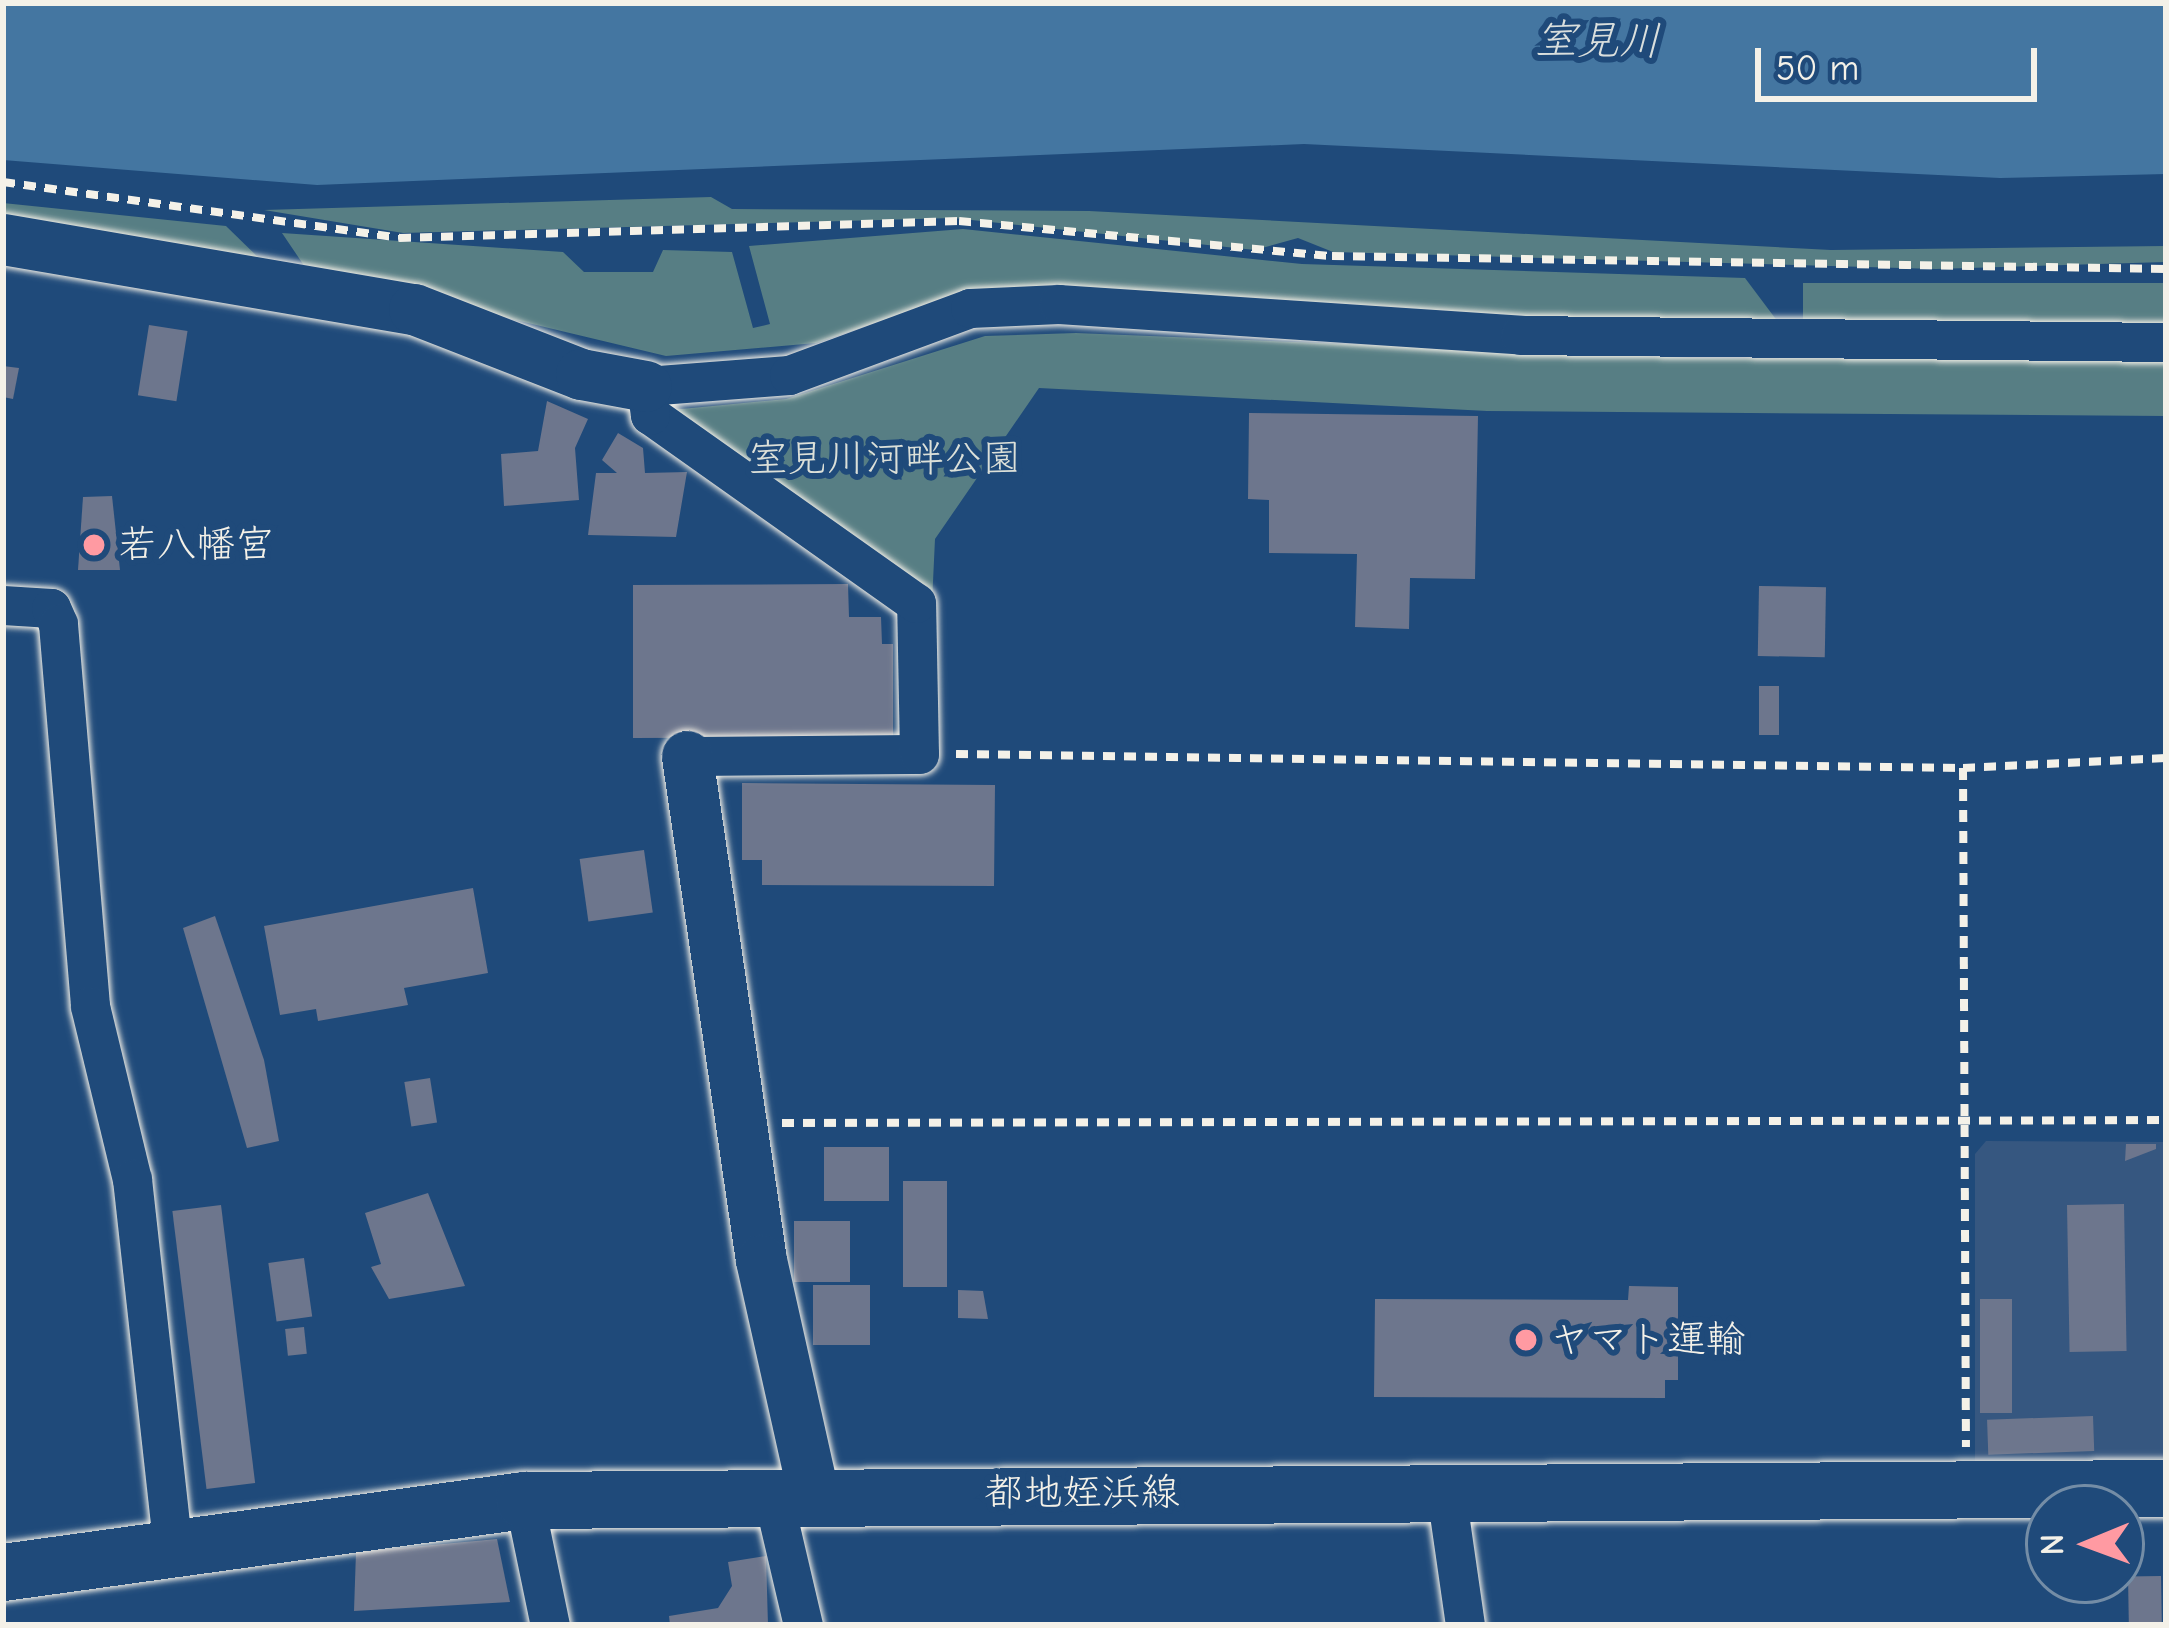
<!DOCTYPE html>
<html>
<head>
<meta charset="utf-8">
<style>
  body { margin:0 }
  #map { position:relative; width:2169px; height:1628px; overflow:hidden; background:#1f4a7a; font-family:"Comic Neue","Klee One",sans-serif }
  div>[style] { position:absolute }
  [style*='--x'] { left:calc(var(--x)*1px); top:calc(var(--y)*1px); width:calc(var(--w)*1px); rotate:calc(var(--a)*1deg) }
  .built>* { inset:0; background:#365780 }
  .green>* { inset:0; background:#577e84; transform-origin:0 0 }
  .water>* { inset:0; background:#4476a1 }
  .building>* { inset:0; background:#6d768d; transform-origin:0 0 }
  .path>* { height:8px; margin-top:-4px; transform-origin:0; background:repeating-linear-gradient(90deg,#f4f1e8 0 12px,transparent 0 21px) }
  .roads { filter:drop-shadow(0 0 3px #f4f1e8) drop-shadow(0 0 3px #f4f1e8) }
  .minor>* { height:39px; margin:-19.5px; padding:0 19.5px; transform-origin:19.5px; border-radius:19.5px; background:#1f4a7a }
  .tertiary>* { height:51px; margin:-25.5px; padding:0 25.5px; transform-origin:25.5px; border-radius:25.5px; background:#1f4a7a }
  .secondary>* { height:57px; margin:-28.5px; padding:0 28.5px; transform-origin:28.5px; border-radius:28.5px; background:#1f4a7a }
  .dots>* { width:33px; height:33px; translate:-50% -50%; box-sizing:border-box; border:6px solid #1f4a7a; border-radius:50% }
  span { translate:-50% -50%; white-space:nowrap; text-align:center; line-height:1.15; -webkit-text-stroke:12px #1f4a7a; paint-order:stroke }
  .park-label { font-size:39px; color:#dce0d9 }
  .poi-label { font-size:39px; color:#f4f1e8 }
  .left { translate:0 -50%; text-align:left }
  .street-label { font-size:39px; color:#f4f1e8 }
  .water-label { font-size:42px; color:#dadfdd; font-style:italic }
  .frame { position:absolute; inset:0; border:6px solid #f4f1e8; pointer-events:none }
  .north { position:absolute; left:2025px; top:1484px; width:120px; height:120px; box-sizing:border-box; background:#1f4a7a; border:3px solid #748da6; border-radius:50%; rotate:269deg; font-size:33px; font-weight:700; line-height:48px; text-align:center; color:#f4f1e8 }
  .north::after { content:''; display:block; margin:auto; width:42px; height:54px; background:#ff9aa2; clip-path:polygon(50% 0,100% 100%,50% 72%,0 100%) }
  .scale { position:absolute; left:1755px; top:48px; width:282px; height:54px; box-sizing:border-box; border:6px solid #f4f1e8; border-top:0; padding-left:15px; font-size:36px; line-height:42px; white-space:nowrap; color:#f4f1e8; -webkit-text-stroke:9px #1f4a7a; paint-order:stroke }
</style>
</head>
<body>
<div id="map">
  <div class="built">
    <i style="clip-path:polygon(1986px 1141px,2166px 1142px,2166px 1458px,1975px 1461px,1975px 1154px)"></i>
  </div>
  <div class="green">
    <i style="clip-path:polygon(711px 197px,732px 209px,1089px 211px,1831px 250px,2166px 246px,2166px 262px,1936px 269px,1333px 252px,1298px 238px,1255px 250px,953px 218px,403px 233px,264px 210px)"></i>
    <i style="clip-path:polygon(3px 203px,226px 226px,272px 271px,3px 225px)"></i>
    <i style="clip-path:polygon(963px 229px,1302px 264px,1745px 278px,1778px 322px,937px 302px,816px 343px,666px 356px,307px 270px,282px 233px,563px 252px,584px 272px,653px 272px,663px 250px,732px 252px,753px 328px,770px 324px,749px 246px)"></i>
    <i style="left:2166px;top:283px;width:46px;height:363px;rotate:90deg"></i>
    <i style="clip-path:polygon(1076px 333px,1689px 358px,2166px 360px,2166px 416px,1487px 411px,1039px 388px,935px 539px,930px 646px,924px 602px,671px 410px,786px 399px,985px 336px)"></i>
  </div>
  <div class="water">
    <i style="clip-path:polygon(3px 3px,2166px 3px,2166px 174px,2000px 178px,1304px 144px,317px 185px,3px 160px)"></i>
  </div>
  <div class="building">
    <i style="left:149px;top:325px;width:39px;height:71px;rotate:9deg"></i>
    <i style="clip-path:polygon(3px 366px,19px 368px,13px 399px,3px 397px)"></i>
    <i style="clip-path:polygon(547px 401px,588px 419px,575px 448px,579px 500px,504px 506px,501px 454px,538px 451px)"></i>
    <i style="clip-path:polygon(1249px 413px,1478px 416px,1475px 579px,1410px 578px,1409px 629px,1355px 627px,1357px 554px,1269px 553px,1269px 500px,1248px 499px)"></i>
    <i style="clip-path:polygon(618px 433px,643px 448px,645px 473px,687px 472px,676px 537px,588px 535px,596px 473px,617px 473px,602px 460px)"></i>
    <i style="clip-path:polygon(112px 496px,120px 570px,78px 570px,83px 497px)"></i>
    <i style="clip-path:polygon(848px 584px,849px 617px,881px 617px,882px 644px,893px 644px,893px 737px,633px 738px,633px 585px)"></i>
    <i style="left:1759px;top:586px;width:67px;height:70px;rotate:1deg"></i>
    <i style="left:1759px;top:686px;width:20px;height:49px"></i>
    <i style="clip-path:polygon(742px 783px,995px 785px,994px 886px,762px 885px,762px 860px,742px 860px)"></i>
    <i style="left:644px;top:850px;width:63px;height:65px;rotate:82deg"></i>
    <i style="clip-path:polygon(473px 888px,488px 973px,404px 988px,408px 1005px,318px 1021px,316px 1009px,280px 1015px,264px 926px)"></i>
    <i style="clip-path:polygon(215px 916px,264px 1060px,279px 1141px,247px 1148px,183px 928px)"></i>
    <i style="left:430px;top:1078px;width:45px;height:26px;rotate:81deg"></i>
    <i style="clip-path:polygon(2126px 1144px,2156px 1144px,2156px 1149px,2125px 1161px)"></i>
    <i style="left:824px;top:1147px;width:65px;height:54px"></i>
    <i style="left:903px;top:1181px;width:44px;height:106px"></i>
    <i style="clip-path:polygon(428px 1193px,465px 1286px,389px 1299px,371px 1267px,381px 1264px,365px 1213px)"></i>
    <i style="left:2124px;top:1204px;width:147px;height:57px;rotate:89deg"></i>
    <i style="left:221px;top:1205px;width:280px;height:49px;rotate:83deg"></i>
    <i style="left:794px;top:1221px;width:56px;height:61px"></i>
    <i style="left:304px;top:1258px;width:59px;height:36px;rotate:82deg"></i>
    <i style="left:813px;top:1285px;width:57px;height:60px"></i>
    <i style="clip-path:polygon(1629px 1286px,1678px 1287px,1678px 1380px,1665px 1380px,1665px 1398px,1374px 1397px,1375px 1299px,1628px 1300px)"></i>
    <i style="clip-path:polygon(958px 1290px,983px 1291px,988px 1319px,958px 1318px)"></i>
    <i style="left:1980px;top:1299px;width:32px;height:114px"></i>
    <i style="left:304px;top:1327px;width:27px;height:19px;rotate:84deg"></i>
    <i style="left:2093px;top:1416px;width:35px;height:106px;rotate:88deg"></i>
    <i style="clip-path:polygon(497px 1539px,510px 1602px,354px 1611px,356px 1552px)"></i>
    <i style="clip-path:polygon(766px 1556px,768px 1625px,670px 1625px,669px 1616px,718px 1608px,732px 1586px,728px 1562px)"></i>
    <i style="left:2161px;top:1576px;width:47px;height:33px;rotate:89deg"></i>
  </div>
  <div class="path">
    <i style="--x:3;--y:182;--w:400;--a:8"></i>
    <i style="--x:399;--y:238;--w:560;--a:-1.74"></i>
    <i style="--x:959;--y:221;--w:375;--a:5.4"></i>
    <i style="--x:1332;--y:256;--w:834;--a:0.89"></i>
    <i style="--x:956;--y:754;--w:1007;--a:0.8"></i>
    <i style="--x:1963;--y:768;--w:203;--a:-2.8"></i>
    <i style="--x:1963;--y:768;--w:679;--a:89.75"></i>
    <i style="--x:782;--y:1123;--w:1384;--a:-0.12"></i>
  </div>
  <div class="roads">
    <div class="minor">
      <i style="--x:3;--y:605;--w:48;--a:3.6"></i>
      <i style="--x:51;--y:608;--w:17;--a:66"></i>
      <i style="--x:58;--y:624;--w:383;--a:85.2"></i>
      <i style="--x:90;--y:1006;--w:178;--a:76.4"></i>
      <i style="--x:132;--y:1179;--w:364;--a:83.7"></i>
      <i style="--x:687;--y:756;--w:232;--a:-0.5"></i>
      <i style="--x:919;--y:754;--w:151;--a:-91.1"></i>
      <i style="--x:916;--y:603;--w:326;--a:-144.7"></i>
      <i style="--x:650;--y:415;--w:29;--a:-98"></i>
      <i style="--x:646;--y:386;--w:143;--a:-4.4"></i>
      <i style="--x:789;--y:375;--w:193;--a:-20.3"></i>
      <i style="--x:970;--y:308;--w:89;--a:-2.6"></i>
      <i style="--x:1059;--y:304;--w:462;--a:3.8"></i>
      <i style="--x:1520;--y:335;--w:646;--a:0.62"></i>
      <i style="--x:772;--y:1493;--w:136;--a:76.8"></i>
      <i style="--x:1446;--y:1493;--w:133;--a:81.8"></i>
      <i style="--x:524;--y:1500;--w:128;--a:78.3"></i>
    </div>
    <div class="tertiary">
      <i style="--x:3;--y:239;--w:417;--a:9.7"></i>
      <i style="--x:414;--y:309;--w:179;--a:21.3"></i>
      <i style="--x:581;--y:374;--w:66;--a:10.5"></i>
      <i style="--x:687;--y:756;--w:509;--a:81.65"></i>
      <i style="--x:761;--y:1260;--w:238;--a:77.4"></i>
    </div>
    <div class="secondary">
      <i style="--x:3;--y:1572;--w:526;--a:-7.87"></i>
      <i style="--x:524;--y:1500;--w:1642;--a:-0.42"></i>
    </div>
  </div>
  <div class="dots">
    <i style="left:94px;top:545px;background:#ff9aa2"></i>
    <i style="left:1526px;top:1340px;background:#ff9aa2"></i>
  </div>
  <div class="park-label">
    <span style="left:885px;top:459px">室見川河畔公園</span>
  </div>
  <div class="poi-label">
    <span class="left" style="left:118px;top:545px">若八幡宮</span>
    <span class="left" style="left:1550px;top:1340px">ヤマト運輸</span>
  </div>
  <div class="street-label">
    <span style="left:1082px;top:1493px">都地姪浜線</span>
  </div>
  <div class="water-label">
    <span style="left:1598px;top:41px;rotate:1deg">室見川</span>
  </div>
  <div class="frame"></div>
  <div class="north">N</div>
  <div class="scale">50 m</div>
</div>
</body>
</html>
